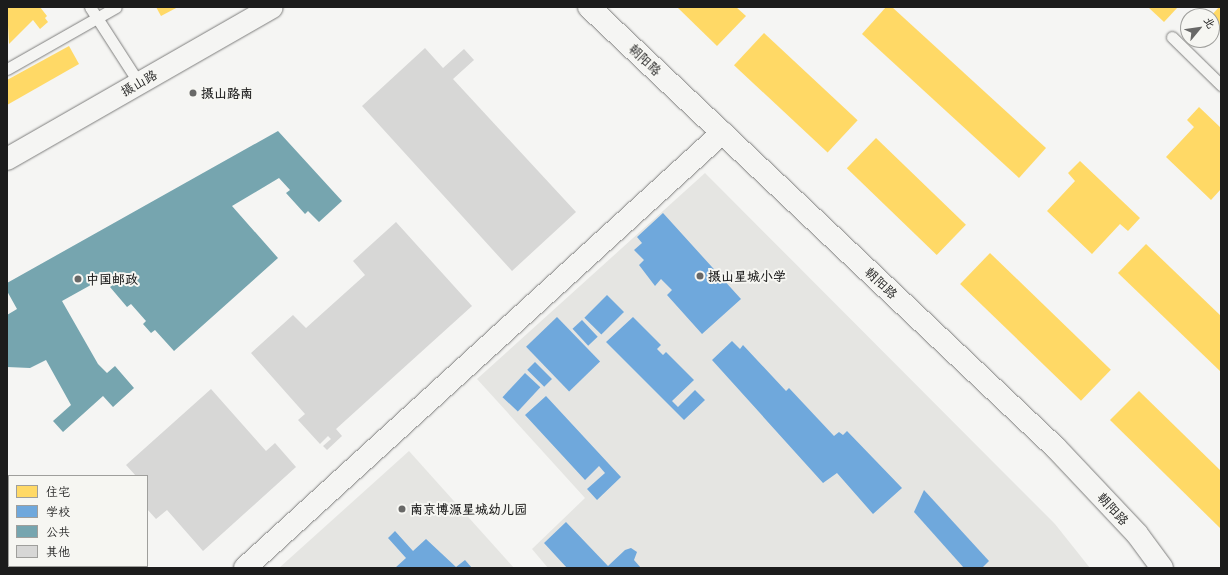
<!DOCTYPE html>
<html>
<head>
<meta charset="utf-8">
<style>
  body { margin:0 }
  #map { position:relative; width:1228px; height:575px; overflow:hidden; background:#f5f5f3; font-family:"Patrick Hand","LXGW WenKai TC",sans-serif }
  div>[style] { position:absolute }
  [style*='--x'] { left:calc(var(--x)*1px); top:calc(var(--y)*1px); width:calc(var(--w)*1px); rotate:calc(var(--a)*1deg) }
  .built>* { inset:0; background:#e5e5e2 }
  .green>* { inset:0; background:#e4e4e1 }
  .homes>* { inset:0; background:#ffd966; transform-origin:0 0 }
  .schools>* { inset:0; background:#6fa8dc; transform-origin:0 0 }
  .public>* { inset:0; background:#76a5af }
  .building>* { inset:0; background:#d7d7d6 }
  .roads { filter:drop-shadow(0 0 1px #7e7e7d) drop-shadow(0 0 1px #7e7e7d) }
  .service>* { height:11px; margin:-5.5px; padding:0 5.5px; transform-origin:5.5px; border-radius:5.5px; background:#f5f5f3 }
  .minor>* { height:22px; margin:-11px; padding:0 11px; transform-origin:11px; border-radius:11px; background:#f5f5f3 }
  .dots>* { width:11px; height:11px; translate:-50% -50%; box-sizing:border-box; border:2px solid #f6f6f2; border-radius:50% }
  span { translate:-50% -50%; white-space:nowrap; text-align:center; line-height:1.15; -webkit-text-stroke:4px #f6f6f2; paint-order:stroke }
  .street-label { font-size:13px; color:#1c1c1c }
  .poi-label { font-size:13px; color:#1c1c1c; font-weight:700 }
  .left { translate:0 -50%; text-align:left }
  .frame { position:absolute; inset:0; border:8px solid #1c1c1c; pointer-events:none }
  .legend { position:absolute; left:8px; top:475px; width:140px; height:92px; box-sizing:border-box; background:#f6f6f2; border:1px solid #9f9f9c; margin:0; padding:5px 7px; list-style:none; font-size:12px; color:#1c1c1c }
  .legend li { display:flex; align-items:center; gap:8px; height:20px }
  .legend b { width:20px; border:1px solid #9f9f9c }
  .north { position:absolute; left:1180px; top:8px; width:40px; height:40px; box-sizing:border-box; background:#f6f6f2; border:1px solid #9f9f9c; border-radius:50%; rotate:61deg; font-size:11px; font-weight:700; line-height:16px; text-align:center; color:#1c1c1c }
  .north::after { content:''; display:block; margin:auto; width:14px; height:18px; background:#686867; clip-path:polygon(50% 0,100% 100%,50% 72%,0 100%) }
</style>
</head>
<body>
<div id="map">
  <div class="built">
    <i style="clip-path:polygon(705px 173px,1055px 524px,1090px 568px,548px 568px,532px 549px,585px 498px,477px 379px)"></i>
    <i style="clip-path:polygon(409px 451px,514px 568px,279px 568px)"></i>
  </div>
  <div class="green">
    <i style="clip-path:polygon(7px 547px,9px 566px,51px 568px,7px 568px)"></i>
  </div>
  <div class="homes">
    <i style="clip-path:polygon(7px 7px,40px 7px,47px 16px,45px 18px,48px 22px,40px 29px,33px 20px,9px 44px)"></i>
    <i style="clip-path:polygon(156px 7px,178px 7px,161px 16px)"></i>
    <i style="clip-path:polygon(677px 7px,736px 7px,746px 16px,717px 46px)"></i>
    <i style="clip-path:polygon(886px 7px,892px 7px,1046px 148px,1019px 178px,862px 34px)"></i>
    <i style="clip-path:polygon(1148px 7px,1178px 7px,1164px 22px)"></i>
    <i style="clip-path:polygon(1219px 7px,1221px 7px,1221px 31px,1212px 22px,1211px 16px)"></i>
    <i style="left:764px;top:33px;width:128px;height:44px;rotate:43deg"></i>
    <i style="clip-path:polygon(69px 46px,79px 64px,7px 105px,7px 80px)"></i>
    <i style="clip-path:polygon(1199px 107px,1221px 128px,1221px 189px,1211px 200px,1166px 157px,1194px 127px,1187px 120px)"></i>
    <i style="left:876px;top:138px;width:125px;height:42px;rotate:44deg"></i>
    <i style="clip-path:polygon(1080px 161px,1140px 218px,1128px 231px,1120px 224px,1092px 254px,1047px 211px,1075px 181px,1068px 173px)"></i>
    <i style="clip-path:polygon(1146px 244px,1221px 316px,1221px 372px,1118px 273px)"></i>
    <i style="left:990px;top:253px;width:168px;height:43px;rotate:44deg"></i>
    <i style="clip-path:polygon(1139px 391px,1221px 471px,1221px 529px,1110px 420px)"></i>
  </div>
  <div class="schools">
    <i style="clip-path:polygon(663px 213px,741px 299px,702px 334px,667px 295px,672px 290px,661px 279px,655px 286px,639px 265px,644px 260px,634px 250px,642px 243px,637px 237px)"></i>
    <i style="left:607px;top:295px;width:24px;height:32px;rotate:45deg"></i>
    <i style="left:557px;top:317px;width:62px;height:43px;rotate:46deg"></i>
    <i style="clip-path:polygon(633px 317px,661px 345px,657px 349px,663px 355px,666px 352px,694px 380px,672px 401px,678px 407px,695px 390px,705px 400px,684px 420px,606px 342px)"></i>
    <i style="left:582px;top:320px;width:23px;height:13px;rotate:47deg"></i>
    <i style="clip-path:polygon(732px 341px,740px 349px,743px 345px,786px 391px,789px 388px,834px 436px,839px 432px,843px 435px,847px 431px,902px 488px,873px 514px,837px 473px,823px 483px,712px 360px)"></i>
    <i style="left:535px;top:362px;width:24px;height:11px;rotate:45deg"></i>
    <i style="left:525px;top:373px;width:21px;height:33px;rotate:43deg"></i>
    <i style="clip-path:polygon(546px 396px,621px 477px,597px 500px,587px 489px,605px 473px,599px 466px,585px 480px,525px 415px)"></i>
    <i style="clip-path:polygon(924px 490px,989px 561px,982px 568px,964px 568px,914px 512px)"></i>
    <i style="clip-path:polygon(566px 522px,608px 566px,625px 550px,631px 548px,637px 552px,634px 560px,641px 568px,567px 568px,544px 543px)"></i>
    <i style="clip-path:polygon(395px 531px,413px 551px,426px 539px,456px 567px,465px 560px,472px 568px,395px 568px,406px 558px,388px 538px)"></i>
  </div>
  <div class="public">
    <i style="clip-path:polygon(278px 131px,342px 201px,319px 222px,308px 211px,305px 214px,286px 193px,290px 190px,279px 178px,232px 206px,278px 258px,174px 351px,155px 330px,151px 333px,143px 324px,146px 321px,131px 304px,127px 307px,110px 287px,114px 284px,107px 276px,62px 301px,98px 364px,107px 373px,115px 366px,134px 388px,113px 407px,103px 396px,63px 432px,53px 421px,71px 405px,46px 360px,30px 368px,7px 367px,7px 315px,17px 309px,7px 291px,7px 283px)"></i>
  </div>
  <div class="building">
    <i style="clip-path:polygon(425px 48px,443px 68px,464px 49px,474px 60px,453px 79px,576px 212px,512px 271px,362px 106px)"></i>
    <i style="clip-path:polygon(396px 222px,472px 306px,336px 429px,342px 436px,327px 450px,323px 446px,331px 439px,328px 436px,320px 444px,298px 420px,305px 414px,251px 353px,293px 315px,306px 328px,365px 275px,353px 261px)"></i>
    <i style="clip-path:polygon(211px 389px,266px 451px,275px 443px,296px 467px,203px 551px,167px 510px,156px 519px,147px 509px,147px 476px,136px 476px,126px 465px)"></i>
  </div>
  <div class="roads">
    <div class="service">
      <i style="--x:90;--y:7;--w:90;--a:57.2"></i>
      <i style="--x:1172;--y:37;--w:69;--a:44.4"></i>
      <i style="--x:7;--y:69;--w:125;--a:-29.6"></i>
    </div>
    <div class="minor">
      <i style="--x:589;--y:7;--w:642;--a:43.36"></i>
      <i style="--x:1056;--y:448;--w:118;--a:46.7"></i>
      <i style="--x:1137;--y:534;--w:42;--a:53.7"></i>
      <i style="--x:7;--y:159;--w:305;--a:-29.8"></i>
      <i style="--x:245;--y:568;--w:646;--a:-42.36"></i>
    </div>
  </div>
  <div class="dots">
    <i style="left:193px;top:93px;background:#686867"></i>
    <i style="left:700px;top:276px;background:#686867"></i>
    <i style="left:78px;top:279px;background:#686867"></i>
    <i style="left:402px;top:509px;background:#686867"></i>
  </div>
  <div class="street-label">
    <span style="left:645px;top:60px;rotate:43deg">朝阳路</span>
    <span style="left:139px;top:83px;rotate:-30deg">摄山路</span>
    <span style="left:881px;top:283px;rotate:43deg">朝阳路</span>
    <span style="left:1113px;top:509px;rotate:47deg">朝阳路</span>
  </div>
  <div class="poi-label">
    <span class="left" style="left:201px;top:93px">摄山路南</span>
    <span class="left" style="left:708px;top:276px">摄山星城小学</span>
    <span class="left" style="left:86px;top:279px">中国邮政</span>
    <span class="left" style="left:410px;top:509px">南京博源星城幼儿园</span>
  </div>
  <div class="frame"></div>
  <ul class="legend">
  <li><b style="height:11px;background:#ffd966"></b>住宅</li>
  <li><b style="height:11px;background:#6fa8dc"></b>学校</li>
  <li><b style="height:11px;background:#76a5af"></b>公共</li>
  <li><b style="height:11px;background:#d7d7d6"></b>其他</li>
  </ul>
  <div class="north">北</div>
</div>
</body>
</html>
